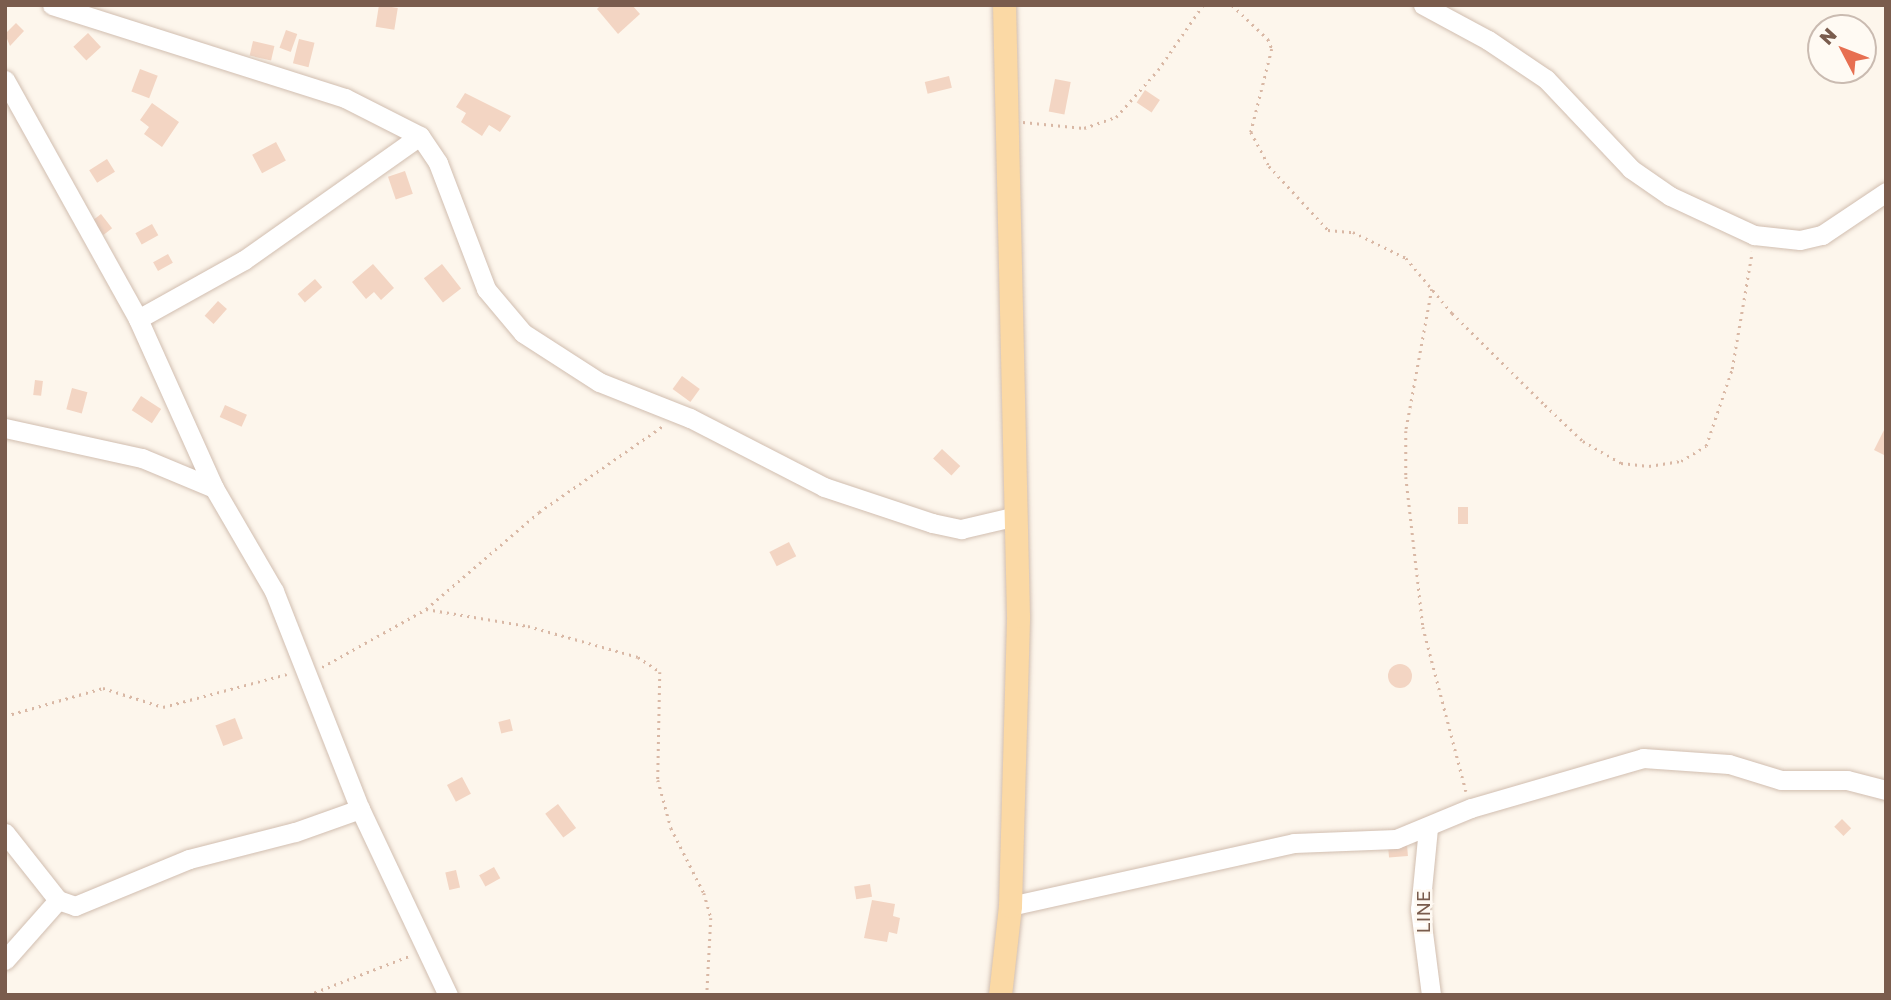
<!DOCTYPE html>
<html>
<head>
<meta charset="utf-8">
<style>
  body { margin:0 }
  #map { position:relative; width:1891px; height:1000px; overflow:hidden; background:#fdf6ec; font-family:"Golos Text",sans-serif }
  div>[style] { position:absolute }
  [style*='--x'] { left:calc(var(--x)*1px); top:calc(var(--y)*1px); width:calc(var(--w)*1px); rotate:calc(var(--a)*1deg) }
  .building>* { inset:0; background:#f3d5c3; transform-origin:0 0 }
  .round { border-radius:50% }
  .path>* { height:2.5px; margin-top:-1.25px; transform-origin:0; background:repeating-linear-gradient(90deg,#d9b8a5 0 2px,transparent 0 7px) }
  .roads { filter:drop-shadow(0 0 2px #d1beb0) drop-shadow(0 0 2px #d1beb0) }
  .minor>* { height:19px; margin:-9.5px; padding:0 9.5px; transform-origin:9.5px; border-radius:9.5px; background:#fff }
  .major>* { height:23px; margin:-11.5px; padding:0 11.5px; transform-origin:11.5px; border-radius:11.5px; background:#fbd9a5 }
  span { translate:-50% -50%; white-space:nowrap; text-align:center; line-height:1.15; -webkit-text-stroke:5px #fffaf3; paint-order:stroke }
  .street-label { font-size:19px; color:#7a5c4d }
  .frame { position:absolute; inset:0; border:7px solid #7a5c4d; pointer-events:none }
  .north { position:absolute; left:1807px; top:14px; width:70px; height:70px; box-sizing:border-box; background:#fffaf3; border:2px solid #cabbb1; border-radius:50%; rotate:312deg; font-size:19px; font-weight:700; line-height:28px; text-align:center; color:#7a5c4d }
  .north::after { content:''; display:block; margin:auto; width:24px; height:32px; background:#e76f51; clip-path:polygon(50% 0,100% 100%,50% 72%,0 100%) }
</style>
</head>
<body>
<div id="map">
  <div class="building">
    <i style="left:379px;top:5px;width:19px;height:22px;rotate:9deg"></i>
    <i style="clip-path:polygon(601px 5px,632px 5px,640px 14px,618px 34px,597px 9px)"></i>
    <i style="clip-path:polygon(16px 23px,24px 31px,10px 46px,5px 34px)"></i>
    <i style="left:286px;top:30px;width:12px;height:19px;rotate:20deg"></i>
    <i style="left:88px;top:33px;width:19px;height:20px;rotate:47deg"></i>
    <i style="left:299px;top:39px;width:16px;height:25px;rotate:14deg"></i>
    <i style="left:253px;top:41px;width:22px;height:15px;rotate:13deg"></i>
    <i style="left:140px;top:69px;width:19px;height:24px;rotate:21deg"></i>
    <i style="left:949px;top:76px;width:12px;height:25px;rotate:76deg"></i>
    <i style="left:1055px;top:79px;width:16px;height:33px;rotate:11deg"></i>
    <i style="left:1145px;top:90px;width:18px;height:15px;rotate:34deg"></i>
    <i style="clip-path:polygon(465px 93px,511px 116px,500px 132px,489px 125px,482px 136px,461px 122px,466px 113px,456px 107px)"></i>
    <i style="clip-path:polygon(152px 103px,179px 122px,162px 147px,144px 134px,149px 127px,140px 120px)"></i>
    <i style="left:276px;top:142px;width:21px;height:27px;rotate:62deg"></i>
    <i style="left:107px;top:159px;width:15px;height:21px;rotate:58deg"></i>
    <i style="left:405px;top:171px;width:24px;height:18px;rotate:71deg"></i>
    <i style="left:101px;top:214px;width:18px;height:11px;rotate:52deg"></i>
    <i style="left:152px;top:224px;width:13px;height:19px;rotate:61deg"></i>
    <i style="left:168px;top:254px;width:10px;height:17px;rotate:61deg"></i>
    <i style="clip-path:polygon(373px 264px,394px 288px,381px 300px,374px 292px,366px 299px,352px 282px)"></i>
    <i style="left:442px;top:264px;width:31px;height:23px;rotate:52deg"></i>
    <i style="left:315px;top:279px;width:11px;height:23px;rotate:49deg"></i>
    <i style="left:218px;top:301px;width:12px;height:20px;rotate:42deg"></i>
    <i style="left:682px;top:376px;width:22px;height:16px;rotate:36deg"></i>
    <i style="left:35px;top:380px;width:8px;height:15px;rotate:7deg"></i>
    <i style="left:72px;top:388px;width:16px;height:22px;rotate:15deg"></i>
    <i style="left:141px;top:396px;width:24px;height:17px;rotate:33deg"></i>
    <i style="left:225px;top:405px;width:24px;height:13px;rotate:24deg"></i>
    <i style="clip-path:polygon(1886px 426px,1886px 456px,1874px 450px)"></i>
    <i style="left:942px;top:449px;width:25px;height:13px;rotate:43deg"></i>
    <i style="left:1458px;top:507px;width:10px;height:17px"></i>
    <i style="left:789px;top:542px;width:16px;height:22px;rotate:63deg"></i>
    <i class="round" style="left:1388px;top:664px;width:24px;height:24px"></i>
    <i style="left:235px;top:718px;width:22px;height:21px;rotate:69deg"></i>
    <i style="left:510px;top:719px;width:12px;height:12px;rotate:76deg"></i>
    <i style="left:462px;top:777px;width:19px;height:17px;rotate:62deg"></i>
    <i style="left:558px;top:804px;width:30px;height:16px;rotate:53deg"></i>
    <i style="left:1842px;top:819px;width:13px;height:11px;rotate:45deg"></i>
    <i style="left:1407px;top:845px;width:11px;height:19px;rotate:85deg"></i>
    <i style="left:494px;top:867px;width:13px;height:17px;rotate:61deg"></i>
    <i style="left:456px;top:870px;width:18px;height:11px;rotate:77deg"></i>
    <i style="left:870px;top:884px;width:13px;height:16px;rotate:81deg"></i>
    <i style="clip-path:polygon(872px 900px,895px 904px,893px 916px,900px 918px,897px 934px,889px 932px,887px 942px,864px 938px)"></i>
  </div>
  <div class="path">
    <i style="--x:1232;--y:5;--w:50;--a:43.4"></i>
    <i style="--x:1268;--y:39;--w:11;--a:68"></i>
    <i style="--x:1272;--y:49;--w:86;--a:104.2"></i>
    <i style="--x:1251;--y:132;--w:38;--a:62"></i>
    <i style="--x:1269;--y:166;--w:87;--a:47.3"></i>
    <i style="--x:1328;--y:230;--w:25;--a:5"></i>
    <i style="--x:1353;--y:232;--w:59;--a:26.1"></i>
    <i style="--x:1406;--y:258;--w:72;--a:50.1"></i>
    <i style="--x:1452;--y:313;--w:131;--a:44.7"></i>
    <i style="--x:1545;--y:405;--w:52;--a:43.5"></i>
    <i style="--x:1583;--y:441;--w:44;--a:30.1"></i>
    <i style="--x:1621;--y:463;--w:28;--a:6"></i>
    <i style="--x:1649;--y:466;--w:32;--a:-9"></i>
    <i style="--x:1681;--y:461;--w:29;--a:-31"></i>
    <i style="--x:1706;--y:446;--w:81;--a:-71.3"></i>
    <i style="--x:1732;--y:369;--w:119;--a:-80.3"></i>
    <i style="--x:1023;--y:122;--w:61;--a:5.6"></i>
    <i style="--x:1084;--y:128;--w:34;--a:-19"></i>
    <i style="--x:1116;--y:117;--w:63;--a:-48.2"></i>
    <i style="--x:1158;--y:70;--w:79;--a:-55.3"></i>
    <i style="--x:1432;--y:289;--w:144;--a:100.4"></i>
    <i style="--x:1406;--y:431;--w:46;--a:90"></i>
    <i style="--x:1406;--y:477;--w:151;--a:83.5"></i>
    <i style="--x:1423;--y:627;--w:170;--a:75.3"></i>
    <i style="--x:426;--y:609;--w:103;--a:9.5"></i>
    <i style="--x:528;--y:626;--w:114;--a:15.7"></i>
    <i style="--x:638;--y:657;--w:27;--a:34"></i>
    <i style="--x:660;--y:672;--w:108;--a:91.1"></i>
    <i style="--x:658;--y:780;--w:50;--a:74.8"></i>
    <i style="--x:671;--y:828;--w:73;--a:63.1"></i>
    <i style="--x:704;--y:893;--w:26;--a:74"></i>
    <i style="--x:711;--y:918;--w:77;--a:93"></i>
    <i style="--x:322;--y:667;--w:119;--a:-29.1"></i>
    <i style="--x:426;--y:609;--w:149;--a:-40.6"></i>
    <i style="--x:539;--y:512;--w:152;--a:-34.8"></i>
    <i style="--x:5;--y:716;--w:102;--a:-15.9"></i>
    <i style="--x:103;--y:688;--w:63;--a:17.6"></i>
    <i style="--x:163;--y:707;--w:128;--a:-14.9"></i>
    <i style="--x:308;--y:995;--w:108;--a:-21.1"></i>
  </div>
  <div class="roads">
    <div class="minor">
      <i style="--x:52;--y:5;--w:307;--a:17.6"></i>
      <i style="--x:345;--y:98;--w:84;--a:26.9"></i>
      <i style="--x:420;--y:136;--w:32;--a:56"></i>
      <i style="--x:438;--y:163;--w:135;--a:69.1"></i>
      <i style="--x:486;--y:289;--w:57;--a:49.9"></i>
      <i style="--x:523;--y:333;--w:90;--a:32.8"></i>
      <i style="--x:599;--y:382;--w:98;--a:21.6"></i>
      <i style="--x:690;--y:418;--w:151;--a:27.2"></i>
      <i style="--x:824;--y:487;--w:114;--a:18.4"></i>
      <i style="--x:932;--y:523;--w:30;--a:12"></i>
      <i style="--x:961;--y:529;--w:57;--a:-13.3"></i>
      <i style="--x:1423;--y:5;--w:74;--a:28.3"></i>
      <i style="--x:1488;--y:40;--w:70;--a:33.9"></i>
      <i style="--x:1546;--y:79;--w:124;--a:46.6"></i>
      <i style="--x:1631;--y:169;--w:47;--a:34.7"></i>
      <i style="--x:1670;--y:196;--w:93;--a:24.9"></i>
      <i style="--x:1754;--y:235;--w:46;--a:6.2"></i>
      <i style="--x:1800;--y:240;--w:23;--a:-13"></i>
      <i style="--x:1822;--y:235;--w:77;--a:-33.9"></i>
      <i style="--x:5;--y:80;--w:274;--a:60.9"></i>
      <i style="--x:138;--y:319;--w:185;--a:65.8"></i>
      <i style="--x:138;--y:319;--w:121;--a:-29.1"></i>
      <i style="--x:244;--y:260;--w:215;--a:-35.2"></i>
      <i style="--x:5;--y:428;--w:140;--a:12.4"></i>
      <i style="--x:142;--y:458;--w:78;--a:22.6"></i>
      <i style="--x:214;--y:488;--w:119;--a:59.8"></i>
      <i style="--x:274;--y:591;--w:234;--a:68.5"></i>
      <i style="--x:360;--y:809;--w:206;--a:64.7"></i>
      <i style="--x:1428;--y:828;--w:81;--a:95.6"></i>
      <i style="--x:1420;--y:909;--w:87;--a:82.7"></i>
      <i style="--x:5;--y:833;--w:85;--a:51.7"></i>
      <i style="--x:58;--y:900;--w:18;--a:19"></i>
      <i style="--x:75;--y:906;--w:123;--a:-22.4"></i>
      <i style="--x:189;--y:859;--w:109;--a:-14.3"></i>
      <i style="--x:295;--y:832;--w:69;--a:-19.5"></i>
      <i style="--x:1010;--y:906;--w:291;--a:-12.5"></i>
      <i style="--x:1294;--y:843;--w:102;--a:-2.2"></i>
      <i style="--x:1396;--y:839;--w:81;--a:-22.5"></i>
      <i style="--x:1471;--y:808;--w:179;--a:-16.2"></i>
      <i style="--x:1643;--y:758;--w:86;--a:4"></i>
      <i style="--x:1729;--y:764;--w:54;--a:17.1"></i>
      <i style="--x:1781;--y:780;--w:66;--a:0"></i>
      <i style="--x:1847;--y:780;--w:40;--a:14.4"></i>
      <i style="--x:5;--y:960;--w:80;--a:-48.5"></i>
    </div>
    <div class="major">
      <i style="--x:1000;--y:995;--w:90;--a:-83.6"></i>
      <i style="--x:1010;--y:906;--w:290;--a:-88.4"></i>
      <i style="--x:1018;--y:616;--w:611;--a:-91.31"></i>
    </div>
  </div>
  <div class="street-label">
    <span style="left:1423px;top:912px;rotate:-90deg">LINE</span>
  </div>
  <div class="frame"></div>
  <div class="north">N</div>
</div>
</body>
</html>
